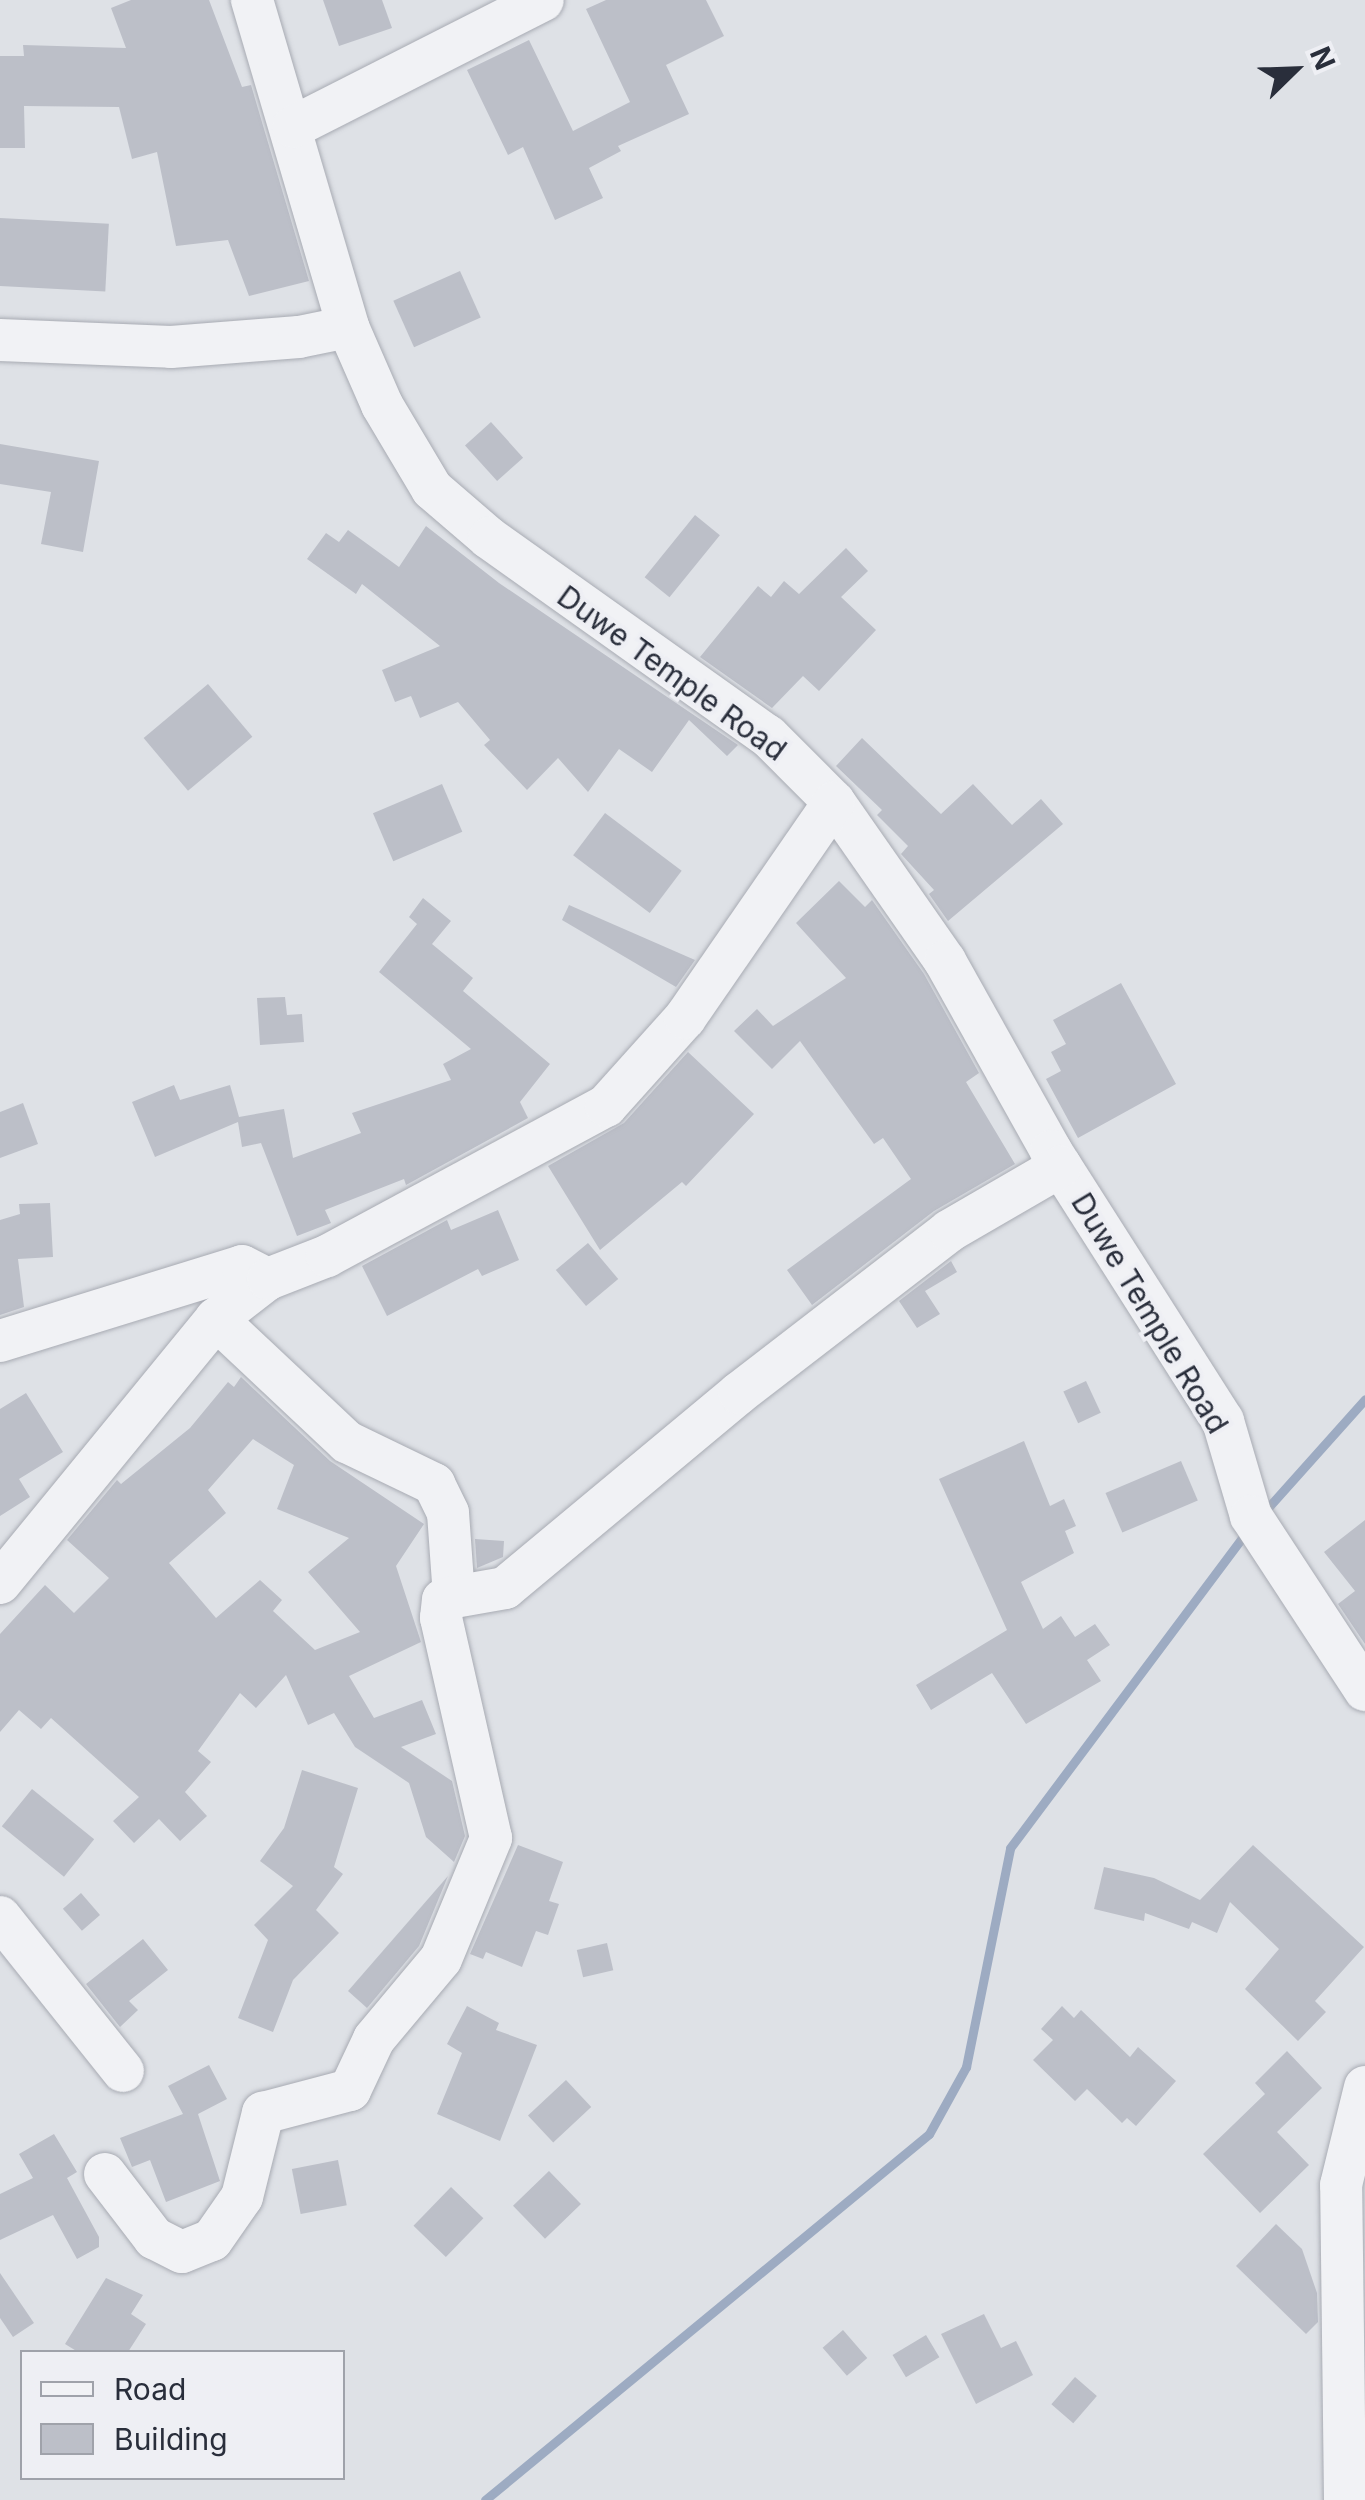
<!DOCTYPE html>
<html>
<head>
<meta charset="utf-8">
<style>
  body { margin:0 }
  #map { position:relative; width:1365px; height:2500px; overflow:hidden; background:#dee1e6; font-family:Inter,sans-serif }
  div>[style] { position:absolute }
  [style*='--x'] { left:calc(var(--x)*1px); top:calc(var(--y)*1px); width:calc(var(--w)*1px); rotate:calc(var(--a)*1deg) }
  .stream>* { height:9px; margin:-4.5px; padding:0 4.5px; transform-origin:4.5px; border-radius:4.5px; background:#9dabc2 }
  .building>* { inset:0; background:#bcbfc8; transform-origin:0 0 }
  .roads { filter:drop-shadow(0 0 2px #a8abb3) drop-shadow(0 0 2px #a8abb3) }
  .minor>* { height:42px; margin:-21px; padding:0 21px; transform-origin:21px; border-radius:21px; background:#f1f2f5 }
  span { translate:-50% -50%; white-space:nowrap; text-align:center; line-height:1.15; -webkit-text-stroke:8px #eeeff4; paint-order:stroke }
  .street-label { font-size:30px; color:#292e3b }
  .legend { position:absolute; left:20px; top:2350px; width:325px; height:130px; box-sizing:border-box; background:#eeeff4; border:2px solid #9fa2aa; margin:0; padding:12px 18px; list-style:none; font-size:30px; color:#292e3b }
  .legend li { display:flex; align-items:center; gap:20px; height:50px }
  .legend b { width:50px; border:2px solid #9fa2aa }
  .north { position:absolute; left:1245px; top:20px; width:100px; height:100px; -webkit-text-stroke:8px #eeeff4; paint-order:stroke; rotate:67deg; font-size:28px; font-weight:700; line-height:40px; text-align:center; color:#292e3b }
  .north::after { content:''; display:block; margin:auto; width:35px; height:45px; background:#292e3b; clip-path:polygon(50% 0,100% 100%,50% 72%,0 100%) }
</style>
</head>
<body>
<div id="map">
  <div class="stream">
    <i style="--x:1265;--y:1511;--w:150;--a:-48.2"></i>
    <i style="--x:485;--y:2500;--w:575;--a:-39.5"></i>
    <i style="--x:929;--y:2134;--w:77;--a:-61.1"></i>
    <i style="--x:966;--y:2067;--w:223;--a:-78.6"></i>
    <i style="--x:1010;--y:1848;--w:397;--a:-53.2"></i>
  </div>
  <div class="building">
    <i style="clip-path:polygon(131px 0,209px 0,242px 87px,251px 85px,309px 281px,249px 296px,228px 240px,176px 246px,157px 152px,132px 159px,119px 107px,24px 106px,25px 148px,0 148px,0 56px,24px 56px,23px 45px,126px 48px,111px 8px)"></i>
    <i style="clip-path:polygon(323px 0,382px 0,392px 28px,339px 46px)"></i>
    <i style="clip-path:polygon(606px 0,706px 0,724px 36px,666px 65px,689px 114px,618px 146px,621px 151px,589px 168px,603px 198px,555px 220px,523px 147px,508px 155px,467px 70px,529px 40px,573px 131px,630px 102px,586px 9px)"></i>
    <i style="left:0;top:218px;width:109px;height:68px;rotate:3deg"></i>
    <i style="left:460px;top:271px;width:51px;height:73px;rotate:66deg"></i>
    <i style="left:491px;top:422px;width:48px;height:35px;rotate:48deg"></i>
    <i style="clip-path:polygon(0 444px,99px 461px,83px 552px,41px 544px,51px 492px,0 484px)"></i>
    <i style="left:695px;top:515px;width:32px;height:80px;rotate:39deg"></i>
    <i style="clip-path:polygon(426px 526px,499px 583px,738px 745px,727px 756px,689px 720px,652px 772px,619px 749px,588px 792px,558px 758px,527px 790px,484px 745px,490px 740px,458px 702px,420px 718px,411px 696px,395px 702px,382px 670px,440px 646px,362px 584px,356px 594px,307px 559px,326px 533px,339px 542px,348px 530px,399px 567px)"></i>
    <i style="clip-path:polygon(846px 548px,868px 571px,841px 597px,876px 630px,819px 691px,803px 676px,772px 708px,700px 657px,758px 586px,771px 597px,784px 581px,799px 594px)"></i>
    <i style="left:208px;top:684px;width:69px;height:84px;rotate:50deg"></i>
    <i style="clip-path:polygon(862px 738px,941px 814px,973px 784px,1012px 825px,1041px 799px,1063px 824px,948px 921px,929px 894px,934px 890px,901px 854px,908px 846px,877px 815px,882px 810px,836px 766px)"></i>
    <i style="left:442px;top:784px;width:52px;height:75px;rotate:67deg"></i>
    <i style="left:605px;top:813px;width:96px;height:53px;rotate:37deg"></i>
    <i style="clip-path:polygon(839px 881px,865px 907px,872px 900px,924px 974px,979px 1073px,966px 1082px,1015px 1164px,934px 1211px,812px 1305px,787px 1270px,911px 1179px,883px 1138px,874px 1144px,800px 1041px,772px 1069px,734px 1031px,757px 1009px,773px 1026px,846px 978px,796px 923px)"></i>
    <i style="clip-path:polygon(423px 898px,451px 921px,432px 944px,473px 978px,463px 991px,550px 1064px,520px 1102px,528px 1118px,406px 1185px,404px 1179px,325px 1210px,331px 1223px,297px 1236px,261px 1143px,242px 1147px,238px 1122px,155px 1157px,132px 1102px,174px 1085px,180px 1100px,230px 1085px,239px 1117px,284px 1109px,293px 1158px,361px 1133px,352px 1113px,451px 1080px,443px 1064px,471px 1049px,379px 972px,417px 924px,409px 917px)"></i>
    <i style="clip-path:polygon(569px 905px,695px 960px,676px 987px,562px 920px)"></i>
    <i style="clip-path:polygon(1121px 983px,1176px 1084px,1078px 1138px,1046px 1079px,1061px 1071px,1051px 1052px,1066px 1044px,1053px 1020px)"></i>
    <i style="clip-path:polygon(285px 997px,287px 1015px,302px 1014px,304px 1042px,260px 1045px,257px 998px)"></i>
    <i style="clip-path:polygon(688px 1052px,754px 1114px,686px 1186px,682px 1182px,600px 1250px,548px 1166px,624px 1123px)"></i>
    <i style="clip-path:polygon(23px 1103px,38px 1144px,0 1158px,0 1112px)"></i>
    <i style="clip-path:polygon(50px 1203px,53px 1257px,18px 1259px,24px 1307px,0 1315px,0 1220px,20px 1214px,19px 1204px)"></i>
    <i style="clip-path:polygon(498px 1210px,519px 1260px,482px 1276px,478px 1269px,387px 1316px,362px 1266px,447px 1220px,451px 1230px)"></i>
    <i style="left:588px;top:1243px;width:47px;height:42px;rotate:50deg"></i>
    <i style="clip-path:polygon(951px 1261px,957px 1272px,925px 1291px,940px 1314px,917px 1328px,899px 1301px)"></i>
    <i style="clip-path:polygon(evenodd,241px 1377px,330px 1461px,424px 1524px,396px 1566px,421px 1642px,349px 1676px,374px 1718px,422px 1700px,436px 1734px,401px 1747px,452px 1781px,465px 1836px,454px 1862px,426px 1837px,409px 1783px,355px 1747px,334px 1713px,308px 1725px,286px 1675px,256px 1708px,240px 1693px,198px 1751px,211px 1762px,185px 1792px,207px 1816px,180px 1841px,159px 1819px,134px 1843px,113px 1821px,139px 1797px,51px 1718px,41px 1729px,19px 1710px,0 1732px,0 1634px,45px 1585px,74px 1613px,109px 1578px,67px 1540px,117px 1480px,121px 1484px,190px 1428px,228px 1382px,234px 1387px,241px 1377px,253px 1439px,294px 1465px,277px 1509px,349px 1538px,308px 1572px,360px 1632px,315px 1650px,273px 1611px,282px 1600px,260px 1580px,216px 1618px,169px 1563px,226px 1513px,208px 1490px,253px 1439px)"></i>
    <i style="left:1086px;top:1381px;width:35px;height:25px;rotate:65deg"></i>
    <i style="clip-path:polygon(26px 1393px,63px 1452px,19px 1479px,30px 1497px,0 1516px,0 1409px)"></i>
    <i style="clip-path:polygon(1024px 1441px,1050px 1506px,1064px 1499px,1076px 1526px,1065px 1531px,1074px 1553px,1021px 1582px,1043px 1629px,1061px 1616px,1075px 1637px,1095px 1624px,1110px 1645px,1087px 1660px,1101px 1681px,1026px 1724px,992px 1673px,931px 1710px,916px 1685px,1007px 1630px,939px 1479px)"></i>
    <i style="left:1181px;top:1461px;width:43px;height:82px;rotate:67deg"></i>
    <i style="clip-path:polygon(1365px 1520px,1365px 1644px,1338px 1604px,1355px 1591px,1324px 1552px)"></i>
    <i style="clip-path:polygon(475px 1539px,504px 1541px,503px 1557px,477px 1568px)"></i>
    <i style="clip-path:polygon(302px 1770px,358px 1788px,334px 1867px,343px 1874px,316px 1910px,339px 1933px,293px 1980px,273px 2032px,238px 2018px,268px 1940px,254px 1925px,293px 1886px,260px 1861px,284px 1828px)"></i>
    <i style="left:32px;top:1789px;width:80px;height:48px;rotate:39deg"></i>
    <i style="clip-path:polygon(518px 1845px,563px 1862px,549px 1901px,559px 1904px,548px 1935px,536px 1931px,522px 1967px,486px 1952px,483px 1959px,470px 1954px)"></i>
    <i style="clip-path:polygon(1253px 1845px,1364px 1947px,1315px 2001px,1326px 2012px,1298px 2041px,1245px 1989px,1279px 1949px,1230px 1902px,1217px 1933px,1192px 1922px,1189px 1929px,1145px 1913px,1144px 1921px,1094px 1909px,1104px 1867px,1154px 1878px,1200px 1900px)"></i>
    <i style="clip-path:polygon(448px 1876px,419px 1946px,367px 2008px,348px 1991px)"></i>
    <i style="left:81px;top:1893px;width:29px;height:24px;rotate:49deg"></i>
    <i style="clip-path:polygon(143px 1939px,168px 1970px,129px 2001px,138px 2010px,120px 2027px,86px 1984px)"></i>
    <i style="left:607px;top:1943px;width:28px;height:31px;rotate:77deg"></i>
    <i style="clip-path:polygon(467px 2006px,499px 2023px,496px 2030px,537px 2045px,500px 2141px,437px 2114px,462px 2053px,447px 2044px)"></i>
    <i style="clip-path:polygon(1062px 2006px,1074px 2018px,1081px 2010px,1130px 2057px,1138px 2047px,1176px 2081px,1136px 2126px,1127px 2118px,1122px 2123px,1087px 2089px,1075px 2101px,1033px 2060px,1053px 2040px,1041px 2029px)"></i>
    <i style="clip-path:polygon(1287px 2051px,1322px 2088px,1277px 2132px,1309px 2165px,1260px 2213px,1203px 2154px,1265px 2094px,1255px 2083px)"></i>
    <i style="clip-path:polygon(209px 2065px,227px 2099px,198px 2114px,220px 2181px,166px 2202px,150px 2160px,132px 2167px,120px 2138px,183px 2114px,168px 2086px)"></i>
    <i style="left:566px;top:2080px;width:37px;height:52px;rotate:47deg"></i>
    <i style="clip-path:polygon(54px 2134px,77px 2172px,67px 2178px,99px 2237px,99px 2247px,77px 2259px,53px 2215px,0 2240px,0 2194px,33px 2178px,19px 2154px)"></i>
    <i style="left:338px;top:2160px;width:46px;height:47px;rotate:79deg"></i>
    <i style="left:549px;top:2171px;width:46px;height:50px;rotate:46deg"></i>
    <i style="left:451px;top:2187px;width:45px;height:54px;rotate:44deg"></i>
    <i style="clip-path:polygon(1276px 2224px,1302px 2249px,1317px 2293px,1318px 2322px,1306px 2334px,1236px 2266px)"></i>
    <i style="clip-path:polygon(0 2273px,34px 2323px,13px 2337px,0 2318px)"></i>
    <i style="clip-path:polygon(106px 2278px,143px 2295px,131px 2314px,146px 2324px,128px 2352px,78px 2352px,65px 2344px)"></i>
    <i style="clip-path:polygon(984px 2314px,1001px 2348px,1016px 2341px,1033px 2375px,976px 2404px,941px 2334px)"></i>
    <i style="left:843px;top:2330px;width:37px;height:27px;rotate:49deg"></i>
    <i style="left:926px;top:2335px;width:26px;height:39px;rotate:59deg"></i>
    <i style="left:1075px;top:2377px;width:29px;height:36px;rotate:41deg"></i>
  </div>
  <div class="roads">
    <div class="minor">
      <i style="--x:252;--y:0;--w:341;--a:73.6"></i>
      <i style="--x:348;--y:327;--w:85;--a:66.4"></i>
      <i style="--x:382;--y:405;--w:98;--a:59.2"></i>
      <i style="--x:432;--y:489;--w:75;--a:40.7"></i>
      <i style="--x:489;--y:538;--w:342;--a:35.4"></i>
      <i style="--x:768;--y:736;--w:93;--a:45"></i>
      <i style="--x:834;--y:802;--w:194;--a:55.1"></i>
      <i style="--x:945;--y:961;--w:218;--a:60.8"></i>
      <i style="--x:1051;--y:1151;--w:320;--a:57.5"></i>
      <i style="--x:1223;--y:1421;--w:99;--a:73.6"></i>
      <i style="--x:1251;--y:1516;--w:208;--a:56.8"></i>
      <i style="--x:293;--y:127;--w:280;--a:-26.9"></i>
      <i style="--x:0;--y:340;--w:171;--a:2.3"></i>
      <i style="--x:171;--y:347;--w:128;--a:-4.5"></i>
      <i style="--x:299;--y:337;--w:50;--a:-11.5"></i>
      <i style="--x:216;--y:1319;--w:180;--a:43.2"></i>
      <i style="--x:347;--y:1442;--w:97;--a:25.8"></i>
      <i style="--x:434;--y:1484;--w:32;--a:64"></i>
      <i style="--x:448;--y:1513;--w:84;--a:85.9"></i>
      <i style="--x:454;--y:1597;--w:52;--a:-10"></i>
      <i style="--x:505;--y:1588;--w:305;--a:-39.8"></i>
      <i style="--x:739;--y:1393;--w:265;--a:-37.6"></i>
      <i style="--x:949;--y:1231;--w:129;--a:-30.1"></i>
      <i style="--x:0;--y:1341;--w:253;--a:-17.2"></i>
      <i style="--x:242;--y:1266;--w:29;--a:27"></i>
      <i style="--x:0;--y:1583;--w:341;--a:-50.7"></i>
      <i style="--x:216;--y:1319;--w:66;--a:-37.6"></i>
      <i style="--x:268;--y:1279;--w:63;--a:-21.3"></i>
      <i style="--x:327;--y:1256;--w:317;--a:-28.3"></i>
      <i style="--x:606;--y:1106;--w:118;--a:-48.1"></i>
      <i style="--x:685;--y:1018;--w:262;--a:-55.4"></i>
      <i style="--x:0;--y:1917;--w:197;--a:51.4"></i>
      <i style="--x:105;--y:2174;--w:81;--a:52.6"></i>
      <i style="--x:154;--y:2238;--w:31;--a:27"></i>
      <i style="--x:182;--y:2252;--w:32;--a:-22"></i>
      <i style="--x:212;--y:2240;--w:52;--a:-55.1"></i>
      <i style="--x:242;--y:2197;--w:87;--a:-76"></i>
      <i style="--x:263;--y:2113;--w:90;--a:-14.8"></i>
      <i style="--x:350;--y:2090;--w:56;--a:-64.8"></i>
      <i style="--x:374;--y:2039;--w:104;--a:-50.1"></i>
      <i style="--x:441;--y:1959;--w:131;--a:-67.5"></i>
      <i style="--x:491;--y:1838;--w:226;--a:-102.8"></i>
      <i style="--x:441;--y:1618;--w:18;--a:-84"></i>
      <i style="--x:443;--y:1600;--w:11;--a:-15"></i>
      <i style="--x:1345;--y:2500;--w:315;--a:-90.7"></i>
      <i style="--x:1341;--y:2185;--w:101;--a:-76.2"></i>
    </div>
  </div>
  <div class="street-label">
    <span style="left:672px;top:673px;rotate:36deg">Duwe Temple Road</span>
    <span style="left:1150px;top:1313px;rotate:59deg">Duwe Temple Road</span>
  </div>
  <ul class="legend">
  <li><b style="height:12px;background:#f1f2f5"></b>Road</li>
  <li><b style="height:28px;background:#bcbfc8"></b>Building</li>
  </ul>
  <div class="north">N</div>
</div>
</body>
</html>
